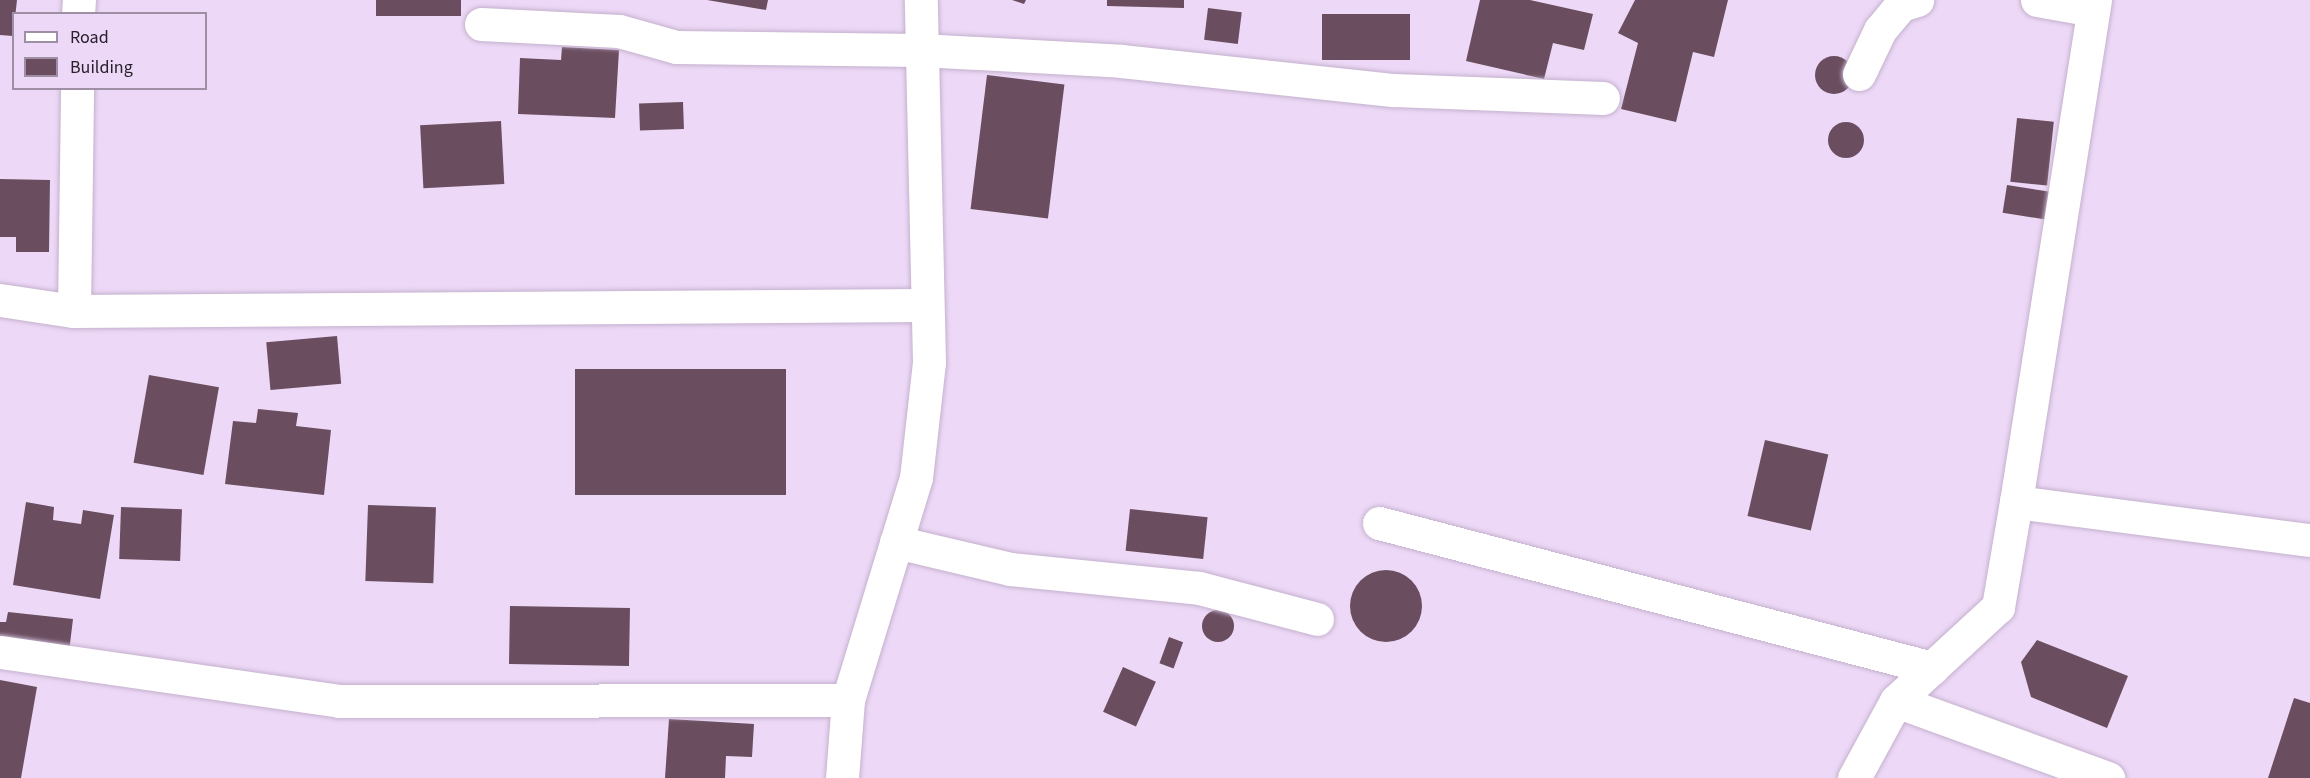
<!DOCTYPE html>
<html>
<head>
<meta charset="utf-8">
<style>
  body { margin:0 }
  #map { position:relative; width:2310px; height:778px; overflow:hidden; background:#edd9f7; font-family:"Source Sans 3",sans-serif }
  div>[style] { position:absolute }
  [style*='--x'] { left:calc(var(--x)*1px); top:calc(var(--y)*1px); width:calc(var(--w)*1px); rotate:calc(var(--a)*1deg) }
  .building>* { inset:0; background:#6a4e5f; transform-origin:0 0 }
  .round { border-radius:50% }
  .roads { filter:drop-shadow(0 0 2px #c4b1cd) drop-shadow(0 0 2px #c4b1cd) }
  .street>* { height:33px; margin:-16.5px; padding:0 16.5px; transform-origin:16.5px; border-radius:16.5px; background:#fff }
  span { translate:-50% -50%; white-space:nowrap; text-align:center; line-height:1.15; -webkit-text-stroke:6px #edd9f7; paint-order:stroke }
  .legend { position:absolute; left:12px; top:12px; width:195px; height:78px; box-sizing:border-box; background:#edd9f7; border:2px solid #9e8fa5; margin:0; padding:8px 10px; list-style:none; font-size:18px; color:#28202b }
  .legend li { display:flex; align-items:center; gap:12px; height:30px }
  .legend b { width:30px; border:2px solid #9e8fa5 }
</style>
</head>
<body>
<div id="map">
  <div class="building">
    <i style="clip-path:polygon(0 0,17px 0,13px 36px,0 35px)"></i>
    <i style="left:376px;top:0;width:85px;height:16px"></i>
    <i style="clip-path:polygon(707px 0,768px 0,766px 10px)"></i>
    <i style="clip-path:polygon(1012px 0,1026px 0,1024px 4px)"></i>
    <i style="clip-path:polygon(1107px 0,1184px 0,1184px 8px,1107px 6px)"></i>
    <i style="clip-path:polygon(1480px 0,1530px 0,1593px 14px,1584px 50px,1553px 43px,1544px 79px,1466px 61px)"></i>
    <i style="clip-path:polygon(1635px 0,1728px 0,1714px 57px,1693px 52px,1676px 122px,1621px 109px,1638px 43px,1618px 33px)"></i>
    <i style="left:1208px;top:8px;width:34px;height:32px;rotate:7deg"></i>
    <i style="left:1410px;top:14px;width:46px;height:88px;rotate:90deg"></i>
    <i style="clip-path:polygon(562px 47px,619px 50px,615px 118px,518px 114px,520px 58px,561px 60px)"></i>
    <i class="round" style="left:1815px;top:56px;width:38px;height:38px"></i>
    <i style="left:987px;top:75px;width:78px;height:135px;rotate:7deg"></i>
    <i style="left:683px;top:102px;width:27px;height:44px;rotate:88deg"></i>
    <i style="left:2017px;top:118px;width:37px;height:64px;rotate:6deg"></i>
    <i style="left:501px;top:121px;width:63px;height:81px;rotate:87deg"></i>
    <i class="round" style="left:1828px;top:122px;width:36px;height:36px"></i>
    <i style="clip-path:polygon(0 179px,50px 180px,49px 252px,16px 252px,16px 237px,0 237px)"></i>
    <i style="left:2007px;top:185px;width:45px;height:28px;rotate:9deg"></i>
    <i style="left:337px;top:336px;width:48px;height:71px;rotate:85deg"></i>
    <i style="left:575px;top:369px;width:211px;height:126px"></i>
    <i style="left:149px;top:375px;width:71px;height:89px;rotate:10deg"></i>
    <i style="clip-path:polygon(258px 409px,298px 413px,296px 426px,331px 430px,324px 495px,225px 484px,233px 421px,256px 423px)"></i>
    <i style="left:1765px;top:440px;width:65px;height:78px;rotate:13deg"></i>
    <i style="clip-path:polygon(26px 502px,54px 507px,53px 520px,81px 524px,83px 510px,114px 515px,100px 599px,13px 585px)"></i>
    <i style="left:368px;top:505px;width:68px;height:76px;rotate:2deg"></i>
    <i style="left:121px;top:507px;width:61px;height:52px;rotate:2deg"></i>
    <i style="left:1130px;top:509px;width:78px;height:42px;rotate:6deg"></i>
    <i class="round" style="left:1350px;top:570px;width:72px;height:72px"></i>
    <i style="left:510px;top:606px;width:120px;height:58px;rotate:1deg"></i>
    <i class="round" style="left:1202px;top:610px;width:32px;height:32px"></i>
    <i style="clip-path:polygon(8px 612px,73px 619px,69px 652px,0 645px,0 622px,6px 622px)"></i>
    <i style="left:1169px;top:637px;width:15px;height:28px;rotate:20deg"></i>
    <i style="clip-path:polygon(2037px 640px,2128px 676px,2107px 728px,2031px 697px,2021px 662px)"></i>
    <i style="left:1123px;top:667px;width:36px;height:49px;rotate:24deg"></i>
    <i style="clip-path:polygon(0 680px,37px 687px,21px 778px,0 778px)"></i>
    <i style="clip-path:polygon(2294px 698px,2310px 703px,2310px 778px,2268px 778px)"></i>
    <i style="clip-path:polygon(669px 719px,754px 724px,752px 757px,726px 756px,725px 778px,665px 778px)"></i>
  </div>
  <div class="roads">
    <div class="street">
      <i style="--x:2037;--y:0;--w:57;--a:10.1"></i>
      <i style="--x:78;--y:14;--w:14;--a:-86"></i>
      <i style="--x:481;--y:24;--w:138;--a:2.9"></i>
      <i style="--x:619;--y:31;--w:59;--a:15.7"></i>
      <i style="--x:676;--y:47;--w:245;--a:0.7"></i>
      <i style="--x:921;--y:50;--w:200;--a:3.1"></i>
      <i style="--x:1121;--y:61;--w:275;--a:6.1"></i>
      <i style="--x:1394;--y:90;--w:209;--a:2.2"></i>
      <i style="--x:1859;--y:74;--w:49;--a:-64.5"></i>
      <i style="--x:1880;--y:30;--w:33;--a:-50"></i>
      <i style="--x:1901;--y:5;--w:17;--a:-17"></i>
      <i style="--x:0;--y:300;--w:75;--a:8.5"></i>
      <i style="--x:74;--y:311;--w:852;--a:-0.4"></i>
      <i style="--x:74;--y:311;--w:223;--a:-89.2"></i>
      <i style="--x:2016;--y:502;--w:508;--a:-81.06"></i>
      <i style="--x:1379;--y:523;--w:572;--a:14.69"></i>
      <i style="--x:896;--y:542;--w:117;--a:13.3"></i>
      <i style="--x:1010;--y:569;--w:190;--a:5.7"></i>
      <i style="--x:1199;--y:588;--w:122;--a:14.7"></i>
      <i style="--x:0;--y:652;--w:343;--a:8.2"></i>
      <i style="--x:339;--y:701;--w:509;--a:-0.11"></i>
      <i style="--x:1896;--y:701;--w:226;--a:20"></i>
      <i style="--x:842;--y:778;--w:78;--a:-85.6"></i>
      <i style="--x:848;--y:700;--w:232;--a:-73"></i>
      <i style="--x:916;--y:478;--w:117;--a:-83.6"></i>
      <i style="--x:929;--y:362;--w:362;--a:-91.3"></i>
      <i style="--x:1854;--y:778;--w:88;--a:-61.4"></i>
      <i style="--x:1896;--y:701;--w:139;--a:-42.7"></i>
      <i style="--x:1998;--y:607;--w:107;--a:-80.3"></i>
      <i style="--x:2016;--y:502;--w:296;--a:7.4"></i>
    </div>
  </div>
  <ul class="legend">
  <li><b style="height:8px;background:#fff"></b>Road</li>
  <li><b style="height:16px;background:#6a4e5f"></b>Building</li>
  </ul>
</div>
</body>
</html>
